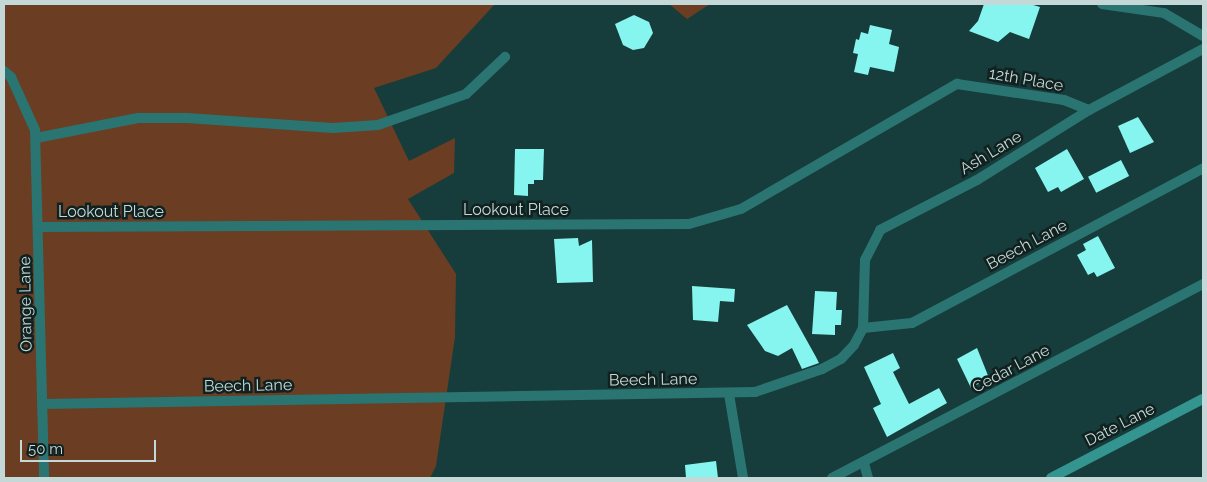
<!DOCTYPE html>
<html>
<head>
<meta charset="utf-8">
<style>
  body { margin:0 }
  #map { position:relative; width:1207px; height:482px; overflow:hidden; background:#163d3b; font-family:Raleway,sans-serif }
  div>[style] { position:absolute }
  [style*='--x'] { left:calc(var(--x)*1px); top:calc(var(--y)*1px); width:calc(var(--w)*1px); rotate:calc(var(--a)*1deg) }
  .green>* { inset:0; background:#6b3d22 }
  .building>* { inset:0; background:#87f5ef; transform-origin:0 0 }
  .lane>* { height:10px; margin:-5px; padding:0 5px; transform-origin:5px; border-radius:5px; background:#2a7572 }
  .street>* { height:10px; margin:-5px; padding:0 5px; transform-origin:5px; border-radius:5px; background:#2a7572 }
  .secondary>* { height:10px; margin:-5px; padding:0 5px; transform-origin:5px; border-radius:5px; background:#349490 }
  span { translate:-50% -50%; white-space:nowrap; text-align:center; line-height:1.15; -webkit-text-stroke:5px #112120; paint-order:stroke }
  .street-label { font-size:16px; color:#c4d9d7 }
  .frame { position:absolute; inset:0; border:5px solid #c4d9d7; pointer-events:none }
  .scale { position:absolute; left:20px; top:440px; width:136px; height:22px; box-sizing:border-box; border:2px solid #c4d9d7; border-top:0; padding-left:6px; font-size:15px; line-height:18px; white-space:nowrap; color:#c4d9d7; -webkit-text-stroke:4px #112120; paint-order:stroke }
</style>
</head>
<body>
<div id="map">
  <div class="green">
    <i style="clip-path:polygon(4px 4px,495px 4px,436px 68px,374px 88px,409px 161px,455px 138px,454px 173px,408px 199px,456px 274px,455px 337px,436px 466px,430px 478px,4px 478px)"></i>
    <i style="clip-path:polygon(669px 4px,710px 4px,687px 19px)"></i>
  </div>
  <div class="building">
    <i style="clip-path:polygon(984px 4px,1030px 4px,1040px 7px,1029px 39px,1010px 32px,998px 42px,969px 31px,978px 21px)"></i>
    <i style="clip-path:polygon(634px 15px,649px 22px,653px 33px,644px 48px,633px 50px,623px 45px,615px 24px)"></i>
    <i style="clip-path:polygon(870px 25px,892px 30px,889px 44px,899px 47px,894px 72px,870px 67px,868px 75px,854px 72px,858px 54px,853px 53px,856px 39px,859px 40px,861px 32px,868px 34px)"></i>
    <i style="clip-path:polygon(1138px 117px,1154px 142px,1130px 153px,1118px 126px)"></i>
    <i style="clip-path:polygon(515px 149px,544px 149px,543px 180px,534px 180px,534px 184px,528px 184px,528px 196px,514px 195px)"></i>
    <i style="clip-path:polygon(1067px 149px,1084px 179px,1061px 192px,1058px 187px,1048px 192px,1035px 168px)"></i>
    <i style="left:1121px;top:160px;width:18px;height:37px;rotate:63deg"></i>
    <i style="clip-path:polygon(1098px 236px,1115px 268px,1097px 277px,1094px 272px,1088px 275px,1077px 255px,1086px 250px,1083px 244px)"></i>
    <i style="clip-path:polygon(578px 238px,579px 246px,592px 240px,593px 282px,557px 283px,554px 239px)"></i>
    <i style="clip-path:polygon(692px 286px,735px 289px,734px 302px,720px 301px,718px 322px,693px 320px)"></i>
    <i style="clip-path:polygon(815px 291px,837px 292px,836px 310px,842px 310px,841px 325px,835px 325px,835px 335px,812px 334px)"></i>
    <i style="clip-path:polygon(787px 305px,816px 357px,819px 363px,802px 369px,792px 348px,778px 356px,765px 351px,747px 325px)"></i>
    <i style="clip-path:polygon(977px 348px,989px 378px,971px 388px,957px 359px)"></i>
    <i style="clip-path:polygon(893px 353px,900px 368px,893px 372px,909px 404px,939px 388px,947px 403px,887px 437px,873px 408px,881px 404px,864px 367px)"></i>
    <i style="clip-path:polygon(716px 461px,718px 478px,686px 478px,685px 465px)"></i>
  </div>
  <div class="lane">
    <i style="--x:4;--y:71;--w:9;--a:41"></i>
    <i style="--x:11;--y:77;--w:58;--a:65.6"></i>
    <i style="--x:36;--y:138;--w:104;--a:-11.1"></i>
    <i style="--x:138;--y:118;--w:49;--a:0"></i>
    <i style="--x:187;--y:118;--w:146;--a:3.9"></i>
    <i style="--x:333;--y:128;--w:45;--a:-3.8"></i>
    <i style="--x:378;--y:125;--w:93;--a:-19.4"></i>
    <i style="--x:466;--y:94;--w:54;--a:-43.5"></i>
  </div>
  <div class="street">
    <i style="--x:1102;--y:4;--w:63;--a:8.3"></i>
    <i style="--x:1164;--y:13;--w:45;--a:30.5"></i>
    <i style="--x:35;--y:130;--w:348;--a:88.5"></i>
    <i style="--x:39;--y:227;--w:650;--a:-0.26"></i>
    <i style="--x:689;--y:224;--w:54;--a:-16.1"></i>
    <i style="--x:741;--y:209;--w:250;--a:-30.1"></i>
    <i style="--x:957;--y:84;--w:108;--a:8.5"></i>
    <i style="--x:1064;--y:100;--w:27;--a:22"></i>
    <i style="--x:863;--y:328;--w:49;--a:-5.8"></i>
    <i style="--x:912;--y:323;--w:330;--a:-28"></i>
    <i style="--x:729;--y:394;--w:85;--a:80.5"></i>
    <i style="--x:42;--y:404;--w:713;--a:-0.96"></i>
    <i style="--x:755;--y:392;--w:71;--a:-18.9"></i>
    <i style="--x:822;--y:369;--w:21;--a:-28"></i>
    <i style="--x:841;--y:359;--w:19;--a:-47"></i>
    <i style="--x:854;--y:345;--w:19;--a:-62"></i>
    <i style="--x:863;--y:328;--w:68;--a:-88.3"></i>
    <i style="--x:865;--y:260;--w:34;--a:-63"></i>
    <i style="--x:880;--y:230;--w:109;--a:-27.3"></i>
    <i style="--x:977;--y:180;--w:132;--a:-32"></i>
    <i style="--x:1089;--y:110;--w:129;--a:-28.2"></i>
    <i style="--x:864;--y:463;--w:16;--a:75"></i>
    <i style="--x:832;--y:478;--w:419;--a:-27.6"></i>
  </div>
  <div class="secondary">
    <i style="--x:1051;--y:478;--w:171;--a:-27.5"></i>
  </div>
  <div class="street-label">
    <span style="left:1026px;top:80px;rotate:10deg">12th Place</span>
    <span style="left:991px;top:153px;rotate:-31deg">Ash Lane</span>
    <span style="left:516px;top:210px">Lookout Place</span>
    <span style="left:111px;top:212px">Lookout Place</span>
    <span style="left:1027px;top:245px;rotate:-28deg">Beech Lane</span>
    <span style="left:26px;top:304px;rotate:-91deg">Orange Lane</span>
    <span style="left:1011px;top:369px;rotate:-28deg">Cedar Lane</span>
    <span style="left:653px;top:380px;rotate:-1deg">Beech Lane</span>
    <span style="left:248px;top:386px;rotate:-1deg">Beech Lane</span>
    <span style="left:1120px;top:425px;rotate:-27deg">Date Lane</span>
  </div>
  <div class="frame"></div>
  <div class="scale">50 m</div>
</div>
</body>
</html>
